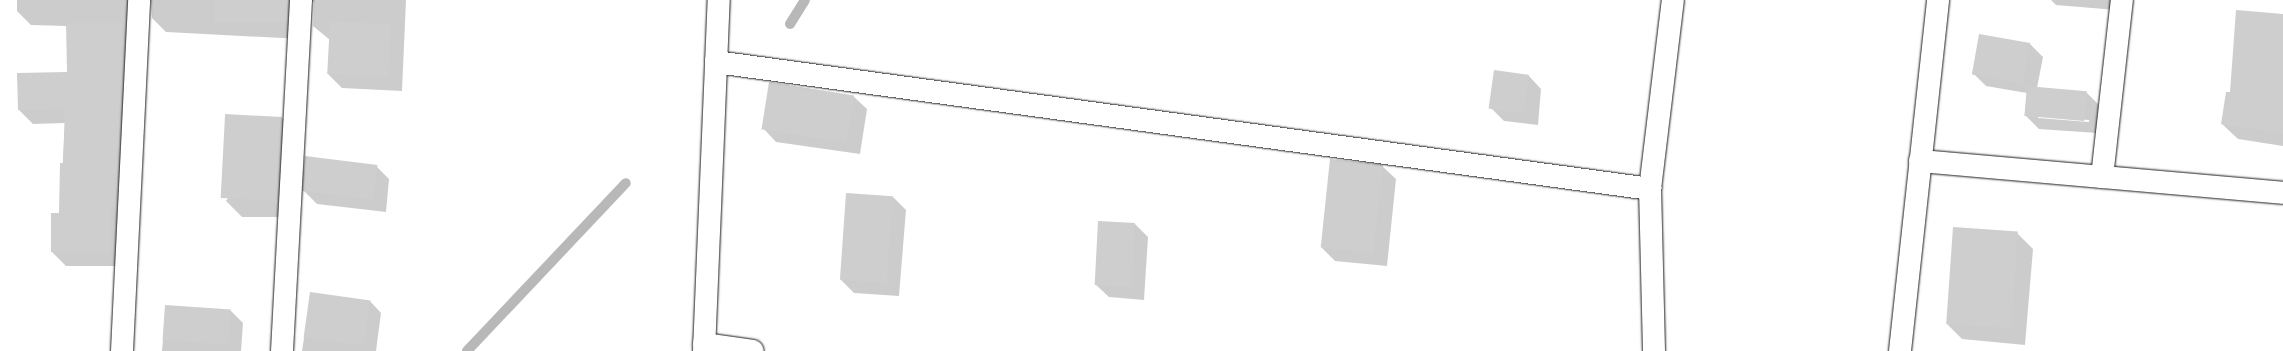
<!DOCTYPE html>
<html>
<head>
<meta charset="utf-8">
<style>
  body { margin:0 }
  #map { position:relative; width:2283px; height:351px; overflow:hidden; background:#fff; font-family:"Indie Flower",sans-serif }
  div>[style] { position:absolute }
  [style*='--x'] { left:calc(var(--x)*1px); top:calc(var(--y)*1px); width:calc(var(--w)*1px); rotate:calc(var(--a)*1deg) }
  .shadow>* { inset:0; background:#0003 }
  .stream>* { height:10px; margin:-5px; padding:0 5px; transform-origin:5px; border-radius:5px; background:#b8b8b8 }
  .building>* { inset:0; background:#cecece; transform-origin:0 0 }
  .roads { filter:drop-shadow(0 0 1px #1c1c1c) drop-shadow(0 0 1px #1c1c1c) }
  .minor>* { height:22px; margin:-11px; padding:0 11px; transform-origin:11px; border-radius:11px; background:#fff }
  span { translate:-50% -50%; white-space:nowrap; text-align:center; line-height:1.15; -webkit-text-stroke:3px #fff; paint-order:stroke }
</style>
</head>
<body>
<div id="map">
  <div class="shadow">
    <i style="clip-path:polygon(17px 0,406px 0,402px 91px,342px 88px,328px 74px,330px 40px,313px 26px,314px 2px,310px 2px,301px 39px,166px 32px,152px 18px,151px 2px,142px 8px,124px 266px,66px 266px,52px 252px,60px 214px,65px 123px,33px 124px,19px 110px,68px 73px,67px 26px,31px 25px,17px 11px)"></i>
    <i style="clip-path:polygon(2051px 0,2117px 0,2116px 10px,2056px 5px)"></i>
    <i style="clip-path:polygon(2283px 15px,2283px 146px,2238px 139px,2222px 124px,2231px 94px)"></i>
    <i style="clip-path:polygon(evenodd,2030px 44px,2043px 57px,2037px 88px,2086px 92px,2099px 105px,2097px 133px,2039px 129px,2026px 116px,2027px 93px,1986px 86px,1973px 73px,2030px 44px,2038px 116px,2089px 120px,2089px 122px,2038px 118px,2038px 116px)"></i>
    <i style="clip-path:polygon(1528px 75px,1541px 89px,1538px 125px,1504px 121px,1491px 108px)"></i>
    <i style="clip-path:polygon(853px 96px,867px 109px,860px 154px,776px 142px,763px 128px)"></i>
    <i style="clip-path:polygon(282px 118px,298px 135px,293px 217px,242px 217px,226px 201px)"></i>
    <i style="clip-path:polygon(376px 166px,389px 179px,386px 212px,317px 204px,304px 191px)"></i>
    <i style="clip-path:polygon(1382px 166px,1396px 179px,1387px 266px,1335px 261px,1322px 248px)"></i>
    <i style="clip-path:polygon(847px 194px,893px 197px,906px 210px,899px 296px,854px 293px,841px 280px)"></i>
    <i style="clip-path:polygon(1135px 224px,1148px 237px,1144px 300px,1109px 297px,1095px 284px)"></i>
    <i style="clip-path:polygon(2017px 233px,2033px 249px,2025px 345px,1962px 339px,1946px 323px)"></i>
    <i style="clip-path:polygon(311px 293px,370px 301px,381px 313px,376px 351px,302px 351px)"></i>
    <i style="clip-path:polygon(166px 306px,231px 311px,243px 323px,241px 351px,162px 351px)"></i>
  </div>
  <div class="stream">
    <i style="--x:790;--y:24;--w:28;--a:-58"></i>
    <i style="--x:467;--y:351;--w:231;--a:-46.6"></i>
  </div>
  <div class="building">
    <i style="left:214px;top:0;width:74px;height:22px"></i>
    <i style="clip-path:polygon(2236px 10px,2283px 14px,2283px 134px,2221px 124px,2226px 92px,2230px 92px)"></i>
    <i style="left:330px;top:21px;width:61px;height:53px;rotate:3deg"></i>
    <i style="clip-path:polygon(66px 23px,122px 23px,122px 95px,117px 206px,110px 206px,110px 252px,51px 252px,51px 213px,59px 213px,60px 163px,63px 163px,65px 109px,18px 110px,17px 73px,67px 72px)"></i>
    <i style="left:1979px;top:34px;width:52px;height:41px;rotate:10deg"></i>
    <i style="left:1494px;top:70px;width:35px;height:39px;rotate:8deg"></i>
    <i style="left:769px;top:82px;width:86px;height:48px;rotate:9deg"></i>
    <i style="left:2027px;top:86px;width:60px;height:30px;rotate:5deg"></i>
    <i style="left:282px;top:117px;width:84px;height:57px;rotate:93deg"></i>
    <i style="left:305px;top:156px;width:73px;height:35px;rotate:7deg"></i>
    <i style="left:1330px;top:159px;width:53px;height:89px;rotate:6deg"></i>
    <i style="left:846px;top:193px;width:47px;height:87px;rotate:4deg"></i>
    <i style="left:1098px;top:221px;width:37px;height:64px;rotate:3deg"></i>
    <i style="left:1953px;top:227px;width:65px;height:97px;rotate:4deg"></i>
    <i style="left:310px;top:292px;width:61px;height:46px;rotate:8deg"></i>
    <i style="left:165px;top:305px;width:66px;height:35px;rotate:4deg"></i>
  </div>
  <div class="roads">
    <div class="minor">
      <i style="--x:716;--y:62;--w:943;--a:7.74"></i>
      <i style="--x:1920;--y:161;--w:364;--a:5"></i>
      <i style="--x:2102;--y:177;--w:178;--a:-83.6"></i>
      <i style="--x:704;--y:344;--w:49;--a:8.1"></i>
      <i style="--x:122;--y:351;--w:351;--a:-87.2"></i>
      <i style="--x:282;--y:351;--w:352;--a:-86.9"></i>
      <i style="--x:704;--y:351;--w:351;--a:-87.6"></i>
      <i style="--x:1654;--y:351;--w:162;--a:-91.4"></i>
      <i style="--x:1650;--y:189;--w:190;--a:-83.1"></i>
      <i style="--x:1900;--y:351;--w:353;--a:-83.8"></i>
    </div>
  </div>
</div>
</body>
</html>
